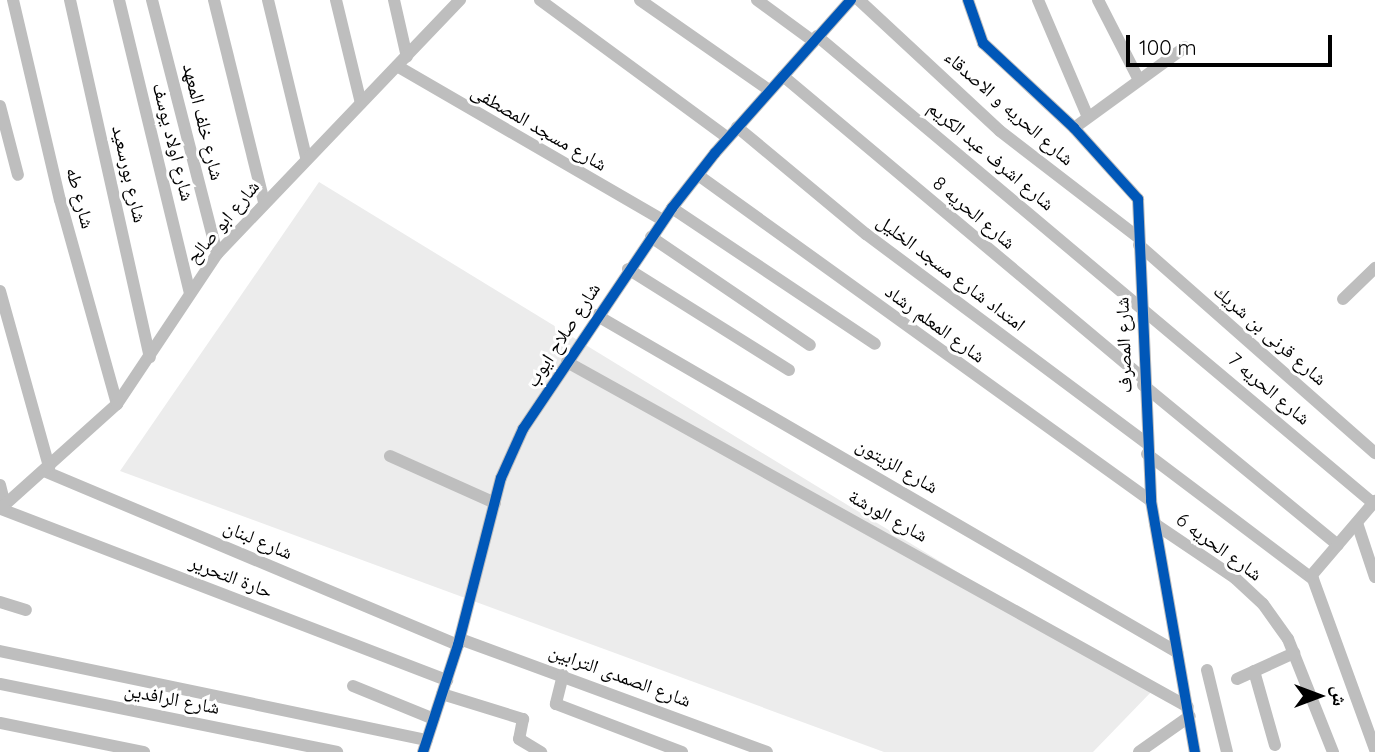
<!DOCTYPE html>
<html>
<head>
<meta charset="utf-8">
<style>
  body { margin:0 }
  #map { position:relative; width:1375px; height:752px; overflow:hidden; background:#fff; font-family:Quicksand,"Noto Naskh Arabic",sans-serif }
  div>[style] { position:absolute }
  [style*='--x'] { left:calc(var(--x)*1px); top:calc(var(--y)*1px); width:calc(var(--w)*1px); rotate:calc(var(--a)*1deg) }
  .green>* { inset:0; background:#ececec }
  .street>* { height:12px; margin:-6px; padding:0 6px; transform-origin:6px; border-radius:6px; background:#bebebe }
  .cycleway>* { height:10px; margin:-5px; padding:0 5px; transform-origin:5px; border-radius:5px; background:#0057b8 }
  span { translate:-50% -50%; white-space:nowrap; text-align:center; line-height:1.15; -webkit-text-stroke:6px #fff; paint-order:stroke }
  .street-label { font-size:19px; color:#000 }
  .north { position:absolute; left:1284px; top:661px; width:70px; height:70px; -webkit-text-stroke:5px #fff; paint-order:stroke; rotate:90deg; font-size:19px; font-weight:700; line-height:28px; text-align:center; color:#000 }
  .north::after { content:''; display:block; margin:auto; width:24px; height:32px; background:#000; clip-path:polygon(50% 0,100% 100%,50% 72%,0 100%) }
  .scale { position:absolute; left:1126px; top:35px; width:206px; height:32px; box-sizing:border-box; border:4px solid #000; border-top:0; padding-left:9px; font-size:21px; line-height:24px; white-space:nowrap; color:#000; -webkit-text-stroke:5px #fff; paint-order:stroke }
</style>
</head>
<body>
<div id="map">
  <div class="green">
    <i style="clip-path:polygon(319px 182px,1152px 691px,1093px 752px,884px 752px,120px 471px)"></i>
  </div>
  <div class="street">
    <i style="--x:13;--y:0;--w:205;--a:76.8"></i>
    <i style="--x:60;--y:200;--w:212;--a:74.4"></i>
    <i style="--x:70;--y:0;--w:366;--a:77.4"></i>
    <i style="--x:119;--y:0;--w:301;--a:76.4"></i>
    <i style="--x:152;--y:0;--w:262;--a:75.6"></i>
    <i style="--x:214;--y:0;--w:208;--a:76.1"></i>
    <i style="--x:268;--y:0;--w:162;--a:76.4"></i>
    <i style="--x:336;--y:0;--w:106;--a:76.4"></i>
    <i style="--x:394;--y:0;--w:58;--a:77.2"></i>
    <i style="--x:540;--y:0;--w:233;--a:36.3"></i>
    <i style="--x:640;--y:0;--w:157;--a:34.9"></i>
    <i style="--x:757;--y:0;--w:69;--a:36.2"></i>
    <i style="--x:859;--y:0;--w:192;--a:42.9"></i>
    <i style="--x:1000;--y:131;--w:175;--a:37.6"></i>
    <i style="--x:968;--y:0;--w:46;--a:70.8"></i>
    <i style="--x:983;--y:43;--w:125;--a:43"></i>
    <i style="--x:1074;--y:128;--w:96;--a:48"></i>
    <i style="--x:1138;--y:199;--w:302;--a:87.5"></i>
    <i style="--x:1151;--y:501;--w:255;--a:80.1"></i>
    <i style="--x:1038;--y:0;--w:127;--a:66.9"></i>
    <i style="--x:1098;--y:0;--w:90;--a:62.9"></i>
    <i style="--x:817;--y:36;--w:726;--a:40.03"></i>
    <i style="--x:397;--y:66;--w:307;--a:30.1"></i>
    <i style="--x:783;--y:76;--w:470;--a:40"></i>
    <i style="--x:0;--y:106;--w:71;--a:75.4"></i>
    <i style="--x:737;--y:127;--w:168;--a:39.7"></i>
    <i style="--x:866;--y:234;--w:349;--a:36.7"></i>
    <i style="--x:1074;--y:128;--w:137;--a:-36.1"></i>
    <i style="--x:698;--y:175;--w:558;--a:35.74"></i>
    <i style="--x:672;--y:208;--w:244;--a:33.8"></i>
    <i style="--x:651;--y:237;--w:192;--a:34.2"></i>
    <i style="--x:1139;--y:245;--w:315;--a:41.4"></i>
    <i style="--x:628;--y:269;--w:190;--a:32.1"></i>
    <i style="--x:0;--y:291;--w:183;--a:74.4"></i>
    <i style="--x:1343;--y:299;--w:45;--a:-44.1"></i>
    <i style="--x:596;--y:315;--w:672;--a:30.12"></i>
    <i style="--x:567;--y:362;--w:710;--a:29.05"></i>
    <i style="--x:1143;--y:385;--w:252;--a:39.4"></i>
    <i style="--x:1147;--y:454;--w:208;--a:37"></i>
    <i style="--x:1313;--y:579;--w:181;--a:70"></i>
    <i style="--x:390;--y:456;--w:115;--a:24.1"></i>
    <i style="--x:44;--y:471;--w:449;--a:22.8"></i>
    <i style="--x:0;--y:485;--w:21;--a:76"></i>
    <i style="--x:0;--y:509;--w:157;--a:-41.9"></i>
    <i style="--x:117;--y:404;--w:180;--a:-56.3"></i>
    <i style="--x:217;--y:254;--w:352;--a:-46.3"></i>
    <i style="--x:1;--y:509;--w:478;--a:21"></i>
    <i style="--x:1357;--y:523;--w:57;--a:71.6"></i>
    <i style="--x:1155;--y:524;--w:97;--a:34"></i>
    <i style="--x:1235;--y:578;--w:38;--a:43"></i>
    <i style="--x:1263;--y:604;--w:43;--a:54.5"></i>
    <i style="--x:1288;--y:639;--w:122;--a:68.3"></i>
    <i style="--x:1311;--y:576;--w:99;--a:-49.5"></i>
    <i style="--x:0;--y:602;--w:27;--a:17"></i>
    <i style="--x:460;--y:639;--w:327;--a:20.2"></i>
    <i style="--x:0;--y:651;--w:436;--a:11.8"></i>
    <i style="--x:1207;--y:670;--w:84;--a:76.3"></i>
    <i style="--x:1254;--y:671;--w:77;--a:74.2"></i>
    <i style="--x:563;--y:675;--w:30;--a:104"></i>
    <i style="--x:556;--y:704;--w:135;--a:20.9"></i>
    <i style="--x:1237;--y:679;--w:63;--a:-24.5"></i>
    <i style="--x:0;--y:684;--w:344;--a:11.4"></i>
    <i style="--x:353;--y:686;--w:87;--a:22.2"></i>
    <i style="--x:442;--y:694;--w:85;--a:17.2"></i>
    <i style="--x:523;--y:719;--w:20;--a:101"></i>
    <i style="--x:519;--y:739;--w:26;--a:31"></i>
    <i style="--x:0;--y:723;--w:147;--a:11.4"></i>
    <i style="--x:423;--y:752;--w:113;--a:-71.9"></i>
    <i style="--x:458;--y:645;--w:172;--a:-75.6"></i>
    <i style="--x:501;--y:478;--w:54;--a:-65.8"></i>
    <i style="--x:523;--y:429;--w:267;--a:-56"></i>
    <i style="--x:672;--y:208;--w:70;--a:-52"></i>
    <i style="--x:715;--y:153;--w:205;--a:-48.4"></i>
    <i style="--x:1139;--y:752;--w:62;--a:-35.2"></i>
  </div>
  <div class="cycleway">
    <i style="--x:968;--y:0;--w:46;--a:70.8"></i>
    <i style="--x:983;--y:43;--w:125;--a:43"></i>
    <i style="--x:1074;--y:128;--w:96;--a:48"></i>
    <i style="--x:1138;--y:199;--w:302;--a:87.5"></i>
    <i style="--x:1151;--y:501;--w:255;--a:80.1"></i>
    <i style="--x:423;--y:752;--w:113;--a:-71.9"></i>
    <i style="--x:458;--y:645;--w:172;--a:-75.6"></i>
    <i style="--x:501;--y:478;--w:54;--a:-65.8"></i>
    <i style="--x:523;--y:429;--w:267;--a:-56"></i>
    <i style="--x:672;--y:208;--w:70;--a:-52"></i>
    <i style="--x:715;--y:153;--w:205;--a:-48.4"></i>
  </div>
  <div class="street-label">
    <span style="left:1009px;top:108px;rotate:41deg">شارع الحريه و الاصدقاء</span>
    <span style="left:203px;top:122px;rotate:76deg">شارع خلف المعهد</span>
    <span style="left:539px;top:128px;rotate:30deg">شارع مسجد المصطفى</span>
    <span style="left:173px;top:142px;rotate:76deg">شارع اولاد يوسف</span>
    <span style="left:991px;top:156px;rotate:40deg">شارع اشرف عبد الكريم</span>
    <span style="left:129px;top:174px;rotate:77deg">شارع بورسعيد</span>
    <span style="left:80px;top:198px;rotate:75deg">شارع طه</span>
    <span style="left:974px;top:213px;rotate:40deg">شارع الحريه 8</span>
    <span style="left:223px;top:222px;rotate:-50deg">شارع ابو صالح</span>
    <span style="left:951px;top:273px;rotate:37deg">امتداد شارع مسجد الخليل</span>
    <span style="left:935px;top:324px;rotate:36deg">شارع المعلم رشاد</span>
    <span style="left:563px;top:335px;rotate:-57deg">شارع صلاح ايوب</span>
    <span style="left:1270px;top:335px;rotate:41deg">شارع قرنى بن شريك</span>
    <span style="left:1124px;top:345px;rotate:-92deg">شارع المصرف</span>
    <span style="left:1269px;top:389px;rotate:40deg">شارع الحريه 7</span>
    <span style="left:897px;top:466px;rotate:30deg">شارع الزيتون</span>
    <span style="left:888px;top:516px;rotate:29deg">شارع الورشة</span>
    <span style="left:258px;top:540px;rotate:23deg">شارع لبنان</span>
    <span style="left:1219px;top:547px;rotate:36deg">شارع الحريه 6</span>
    <span style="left:231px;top:577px;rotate:21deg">حارة التحرير</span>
    <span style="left:620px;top:676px;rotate:20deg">شارع الصمدى الترابين</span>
    <span style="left:172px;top:699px;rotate:11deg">شارع الرافدين</span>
  </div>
  <div class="north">ش</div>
  <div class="scale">100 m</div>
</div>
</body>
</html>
